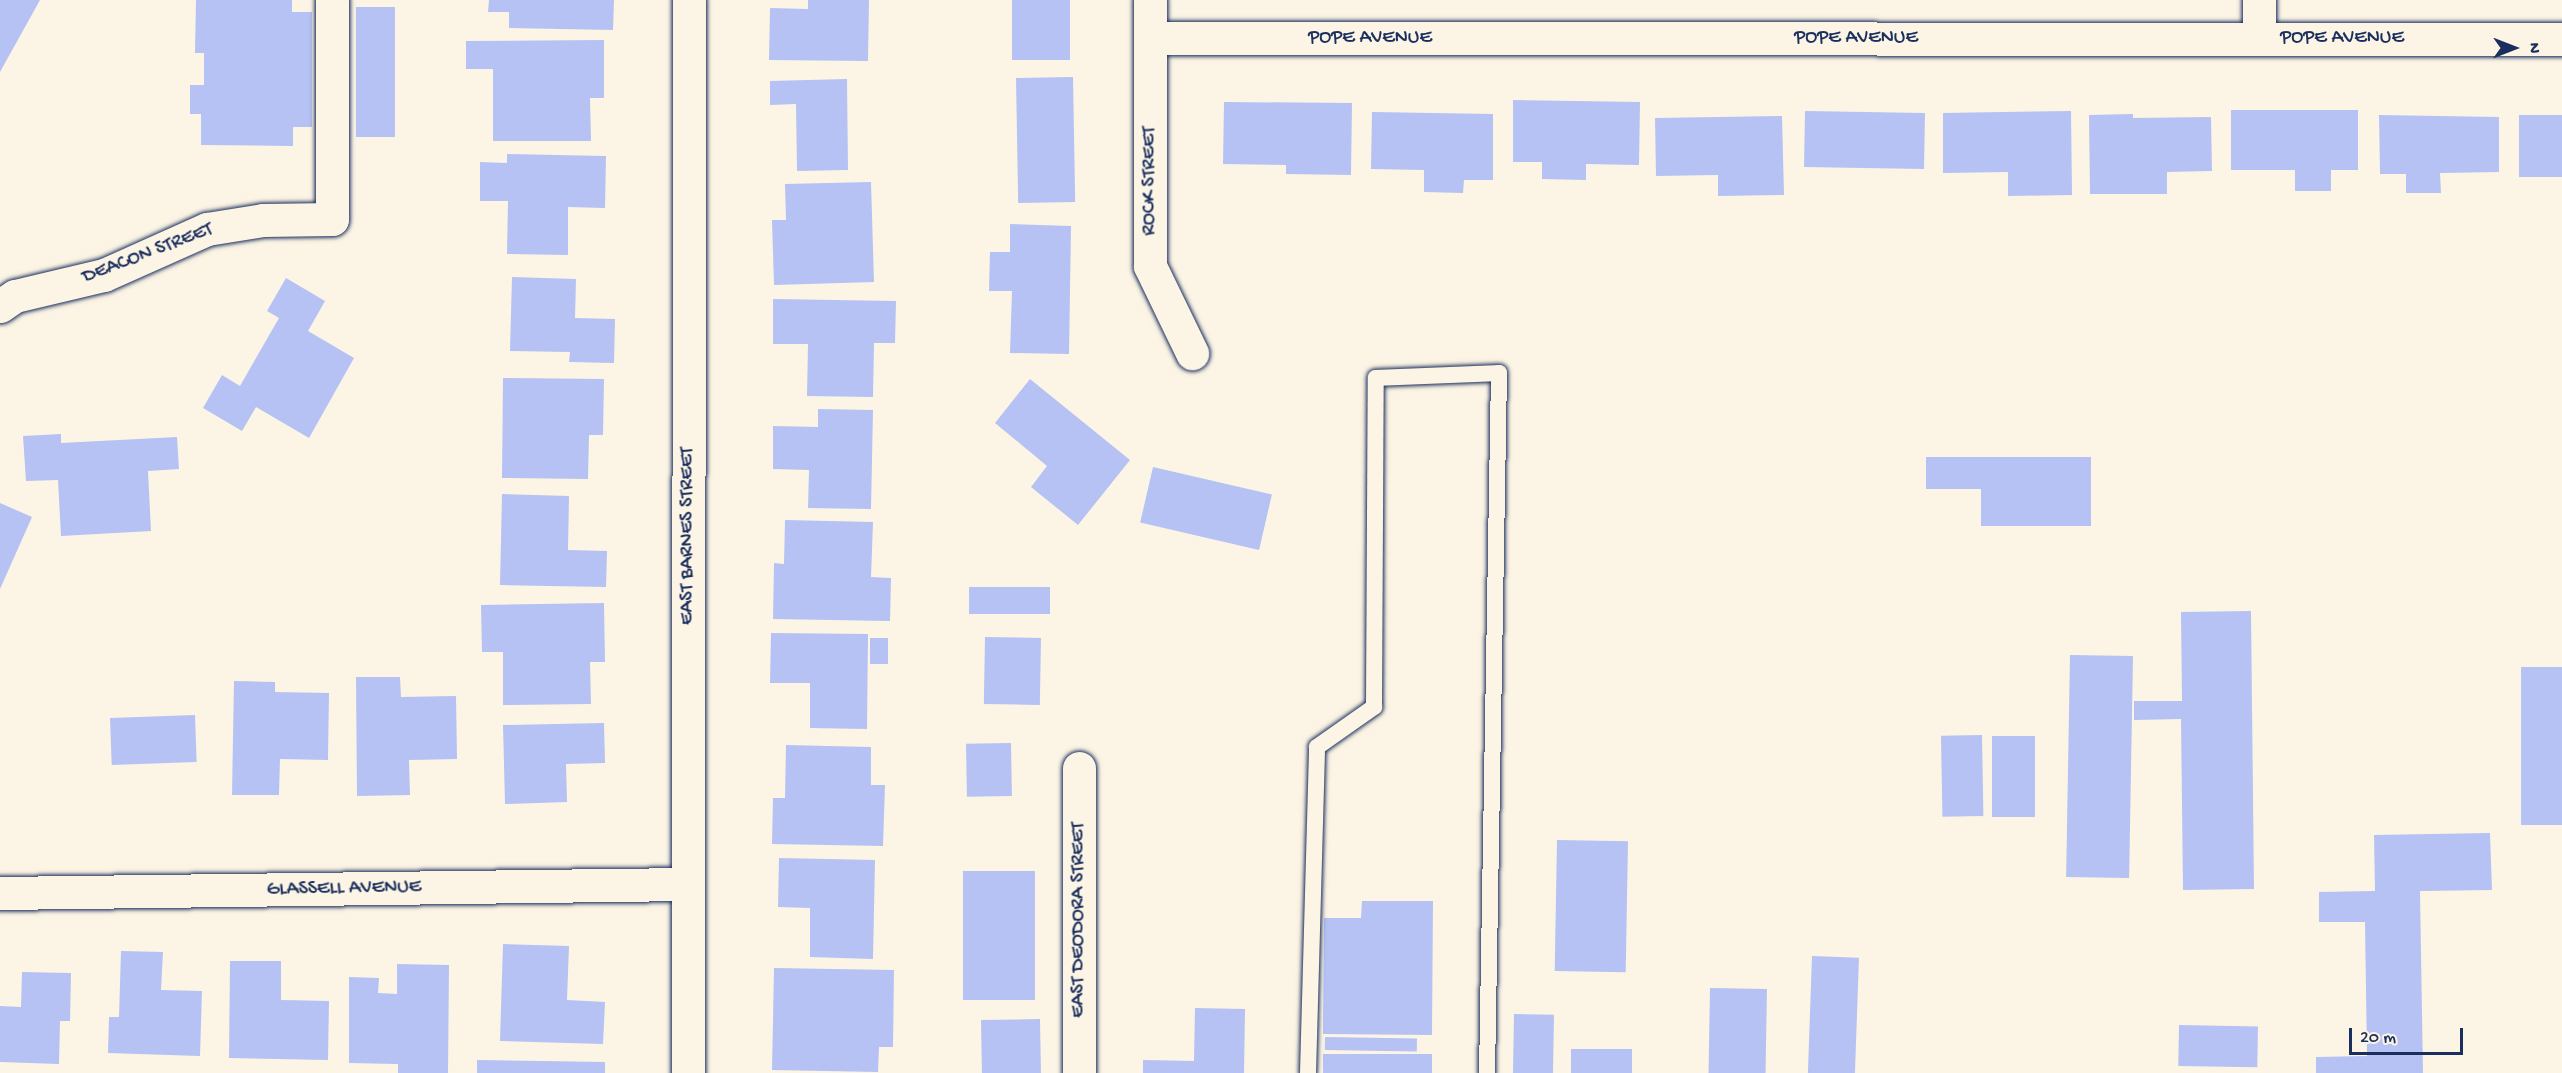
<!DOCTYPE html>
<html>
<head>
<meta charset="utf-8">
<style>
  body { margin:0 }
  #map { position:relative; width:2562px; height:1073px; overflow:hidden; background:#fcf5e5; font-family:"Gochi Hand",sans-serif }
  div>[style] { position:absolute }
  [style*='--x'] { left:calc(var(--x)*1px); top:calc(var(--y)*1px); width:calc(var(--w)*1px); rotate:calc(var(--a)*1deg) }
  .building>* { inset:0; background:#b5c2f3; transform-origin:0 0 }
  .roads { filter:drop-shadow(0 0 2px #1b2f5e) drop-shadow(0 0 2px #1b2f5e) }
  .lane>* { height:16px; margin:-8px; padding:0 8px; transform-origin:8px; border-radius:8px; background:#fcf5e5 }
  .street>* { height:33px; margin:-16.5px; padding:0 16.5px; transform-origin:16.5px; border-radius:16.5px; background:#fcf5e5 }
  span { translate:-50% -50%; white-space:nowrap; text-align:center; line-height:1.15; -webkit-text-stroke:5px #fcf5e5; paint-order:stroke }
  .street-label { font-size:20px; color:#1b2f5e }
  .north { position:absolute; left:2484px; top:18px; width:60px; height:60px; -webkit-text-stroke:4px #fcf5e5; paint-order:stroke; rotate:90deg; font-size:16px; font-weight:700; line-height:24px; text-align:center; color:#1b2f5e }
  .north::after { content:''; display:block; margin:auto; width:21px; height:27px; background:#1b2f5e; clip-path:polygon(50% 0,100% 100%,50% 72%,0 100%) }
  .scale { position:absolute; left:2349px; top:1028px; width:114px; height:27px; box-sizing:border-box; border:3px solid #1b2f5e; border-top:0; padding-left:8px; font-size:18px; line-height:21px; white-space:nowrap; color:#1b2f5e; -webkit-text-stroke:4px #fcf5e5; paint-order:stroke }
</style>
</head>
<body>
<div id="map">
  <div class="building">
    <i style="clip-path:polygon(0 0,40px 0,0 72px)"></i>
    <i style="clip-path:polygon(196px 0,292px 0,292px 12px,312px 12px,312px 127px,293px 127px,293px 146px,201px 145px,201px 114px,190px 114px,190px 85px,204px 85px,204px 53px,195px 53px)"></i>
    <i style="clip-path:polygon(489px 0,614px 0,613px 30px,509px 28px,509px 12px,488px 12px)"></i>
    <i style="clip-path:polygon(808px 0,869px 0,868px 61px,769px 60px,770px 8px,808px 9px)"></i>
    <i style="left:1012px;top:0;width:58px;height:60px"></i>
    <i style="left:356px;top:7px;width:39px;height:130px"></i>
    <i style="clip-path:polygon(604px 40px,604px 98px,590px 98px,591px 141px,493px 141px,493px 69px,466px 69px,466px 41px)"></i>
    <i style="left:1073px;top:77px;width:125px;height:57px;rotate:89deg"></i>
    <i style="clip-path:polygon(847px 79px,848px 170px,797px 171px,796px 104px,770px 105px,770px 81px)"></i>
    <i style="clip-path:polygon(1513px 100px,1640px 102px,1639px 165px,1586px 164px,1586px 180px,1542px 179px,1542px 162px,1513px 162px)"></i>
    <i style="clip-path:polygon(1224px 102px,1352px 103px,1351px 175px,1286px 174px,1286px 165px,1223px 164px)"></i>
    <i style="clip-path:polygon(2231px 110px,2358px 110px,2358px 170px,2331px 170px,2331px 191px,2295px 191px,2295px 170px,2231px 170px)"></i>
    <i style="left:1805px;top:111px;width:120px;height:56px;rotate:1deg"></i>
    <i style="clip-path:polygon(2071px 111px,2072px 195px,2008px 196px,2008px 172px,1943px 173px,1943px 113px)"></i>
    <i style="clip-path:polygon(1372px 112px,1493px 114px,1493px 180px,1464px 180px,1463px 193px,1424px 192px,1424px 170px,1371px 169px)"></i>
    <i style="clip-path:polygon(2133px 114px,2133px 118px,2211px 117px,2212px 171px,2167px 172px,2167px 194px,2090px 194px,2089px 115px)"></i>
    <i style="clip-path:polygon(2379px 115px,2499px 117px,2499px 172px,2440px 173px,2441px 193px,2406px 193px,2406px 174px,2380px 174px)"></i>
    <i style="left:2519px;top:115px;width:43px;height:62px"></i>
    <i style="clip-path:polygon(1782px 116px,1784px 195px,1718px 196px,1718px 175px,1656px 176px,1655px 118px)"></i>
    <i style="clip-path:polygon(507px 154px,606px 156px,605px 208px,568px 207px,568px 255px,507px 254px,508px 201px,480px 201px,480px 162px,507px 163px)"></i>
    <i style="clip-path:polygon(871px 182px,874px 282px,774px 285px,772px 220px,786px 220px,785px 184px)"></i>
    <i style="clip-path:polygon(1010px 224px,1071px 226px,1069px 354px,1010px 353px,1012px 291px,989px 291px,990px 252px,1010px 252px)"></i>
    <i style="clip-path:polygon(512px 277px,576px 279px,575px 318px,615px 319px,614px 363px,569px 362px,570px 352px,510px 351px)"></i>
    <i style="clip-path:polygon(286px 278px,325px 301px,308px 331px,354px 358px,309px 438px,256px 407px,242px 431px,203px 408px,222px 375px,240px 386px,279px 318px,267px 311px)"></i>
    <i style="clip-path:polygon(773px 299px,896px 301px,895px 343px,874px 343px,873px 397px,807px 396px,808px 344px,773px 344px)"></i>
    <i style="clip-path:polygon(503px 378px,604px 379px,603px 435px,589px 435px,588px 479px,502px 478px)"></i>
    <i style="clip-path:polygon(1030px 379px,1130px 460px,1078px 525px,1031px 487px,1047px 466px,995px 423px)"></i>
    <i style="clip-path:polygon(818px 409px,873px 410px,871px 509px,808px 508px,809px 470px,773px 469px,773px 426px,818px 427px)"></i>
    <i style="clip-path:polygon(61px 434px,61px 443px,177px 437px,179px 469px,148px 471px,151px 531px,61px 536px,58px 480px,26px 481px,23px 436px)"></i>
    <i style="clip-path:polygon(1926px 457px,2091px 457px,2091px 526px,1981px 526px,1981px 489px,1926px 489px)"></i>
    <i style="left:1153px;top:467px;width:122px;height:57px;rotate:13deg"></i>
    <i style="clip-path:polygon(502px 494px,569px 496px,568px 550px,607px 551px,606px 587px,500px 585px)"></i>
    <i style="clip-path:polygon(0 503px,32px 517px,0 589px)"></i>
    <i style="clip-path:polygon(785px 520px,873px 522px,871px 577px,891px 578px,890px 621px,773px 619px,774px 563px,784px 564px)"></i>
    <i style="left:1050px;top:587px;width:27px;height:81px;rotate:90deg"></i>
    <i style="clip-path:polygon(604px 603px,605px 662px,590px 662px,591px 704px,503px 705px,503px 652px,482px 652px,481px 605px)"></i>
    <i style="clip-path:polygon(2251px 611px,2254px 889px,2183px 890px,2181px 719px,2134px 720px,2134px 701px,2182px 701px,2181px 612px)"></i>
    <i style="clip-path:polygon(771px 633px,868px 634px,867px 729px,810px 728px,810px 683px,770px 683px)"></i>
    <i style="left:985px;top:637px;width:56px;height:67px;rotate:1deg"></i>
    <i style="left:870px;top:638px;width:18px;height:26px"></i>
    <i style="left:2070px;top:655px;width:63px;height:222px;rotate:1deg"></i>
    <i style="left:2521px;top:667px;width:41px;height:158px"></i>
    <i style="clip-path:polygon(356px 677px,400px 677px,401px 697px,456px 696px,457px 759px,409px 760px,410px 795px,357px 796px)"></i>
    <i style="clip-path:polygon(234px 681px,275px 682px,275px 692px,329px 693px,328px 760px,280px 759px,279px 795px,232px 795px)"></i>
    <i style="left:195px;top:715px;width:47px;height:85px;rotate:88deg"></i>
    <i style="clip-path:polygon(604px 723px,605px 763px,566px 764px,567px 802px,505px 804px,503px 725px)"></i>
    <i style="left:1982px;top:735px;width:81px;height:41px;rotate:89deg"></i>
    <i style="left:1992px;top:736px;width:43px;height:81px"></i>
    <i style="left:1011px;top:743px;width:53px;height:45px;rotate:89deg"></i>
    <i style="clip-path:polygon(786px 745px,871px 747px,871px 785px,885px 785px,883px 846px,772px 844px,773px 798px,785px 798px)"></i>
    <i style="clip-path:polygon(2490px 833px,2492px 890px,2420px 891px,2423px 1073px,2316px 1073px,2316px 1057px,2367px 1056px,2365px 922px,2319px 922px,2319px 892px,2375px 891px,2374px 835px)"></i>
    <i style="left:1557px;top:840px;width:71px;height:131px;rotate:1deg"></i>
    <i style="clip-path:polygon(779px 858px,875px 860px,873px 959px,810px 957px,810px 908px,778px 907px)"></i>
    <i style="left:963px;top:871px;width:72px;height:129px"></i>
    <i style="clip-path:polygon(1362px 901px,1433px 901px,1432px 1035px,1323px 1034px,1324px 918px,1361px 918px)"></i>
    <i style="clip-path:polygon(503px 944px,569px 946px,567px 1000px,605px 1002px,603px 1044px,500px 1041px)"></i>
    <i style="clip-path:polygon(121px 951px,163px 952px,161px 990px,202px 991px,200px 1056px,108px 1053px,109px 1017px,119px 1017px)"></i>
    <i style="left:1812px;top:956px;width:47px;height:117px;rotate:2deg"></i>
    <i style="clip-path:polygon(230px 961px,281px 961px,281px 1000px,329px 1001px,328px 1060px,229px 1058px)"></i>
    <i style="clip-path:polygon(397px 964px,449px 965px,448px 1073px,398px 1073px,398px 1064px,349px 1063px,349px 977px,379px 978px,378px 993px,397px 994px)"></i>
    <i style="clip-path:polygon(774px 968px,894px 970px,893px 1047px,879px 1047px,878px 1072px,772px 1070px)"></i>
    <i style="clip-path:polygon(22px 972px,71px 973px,70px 1021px,60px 1021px,59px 1064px,0 1062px,0 1006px,21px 1007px)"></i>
    <i style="left:1710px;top:988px;width:57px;height:85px;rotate:1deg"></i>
    <i style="clip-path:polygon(1195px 1008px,1245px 1009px,1244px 1073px,1143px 1073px,1143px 1060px,1194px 1061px)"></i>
    <i style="left:1514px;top:1014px;width:40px;height:59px;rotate:1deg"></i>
    <i style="left:1040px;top:1019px;width:54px;height:59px;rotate:89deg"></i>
    <i style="left:2179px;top:1025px;width:79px;height:41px;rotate:1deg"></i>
    <i style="left:1325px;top:1037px;width:92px;height:13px;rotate:1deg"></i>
    <i style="left:1571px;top:1049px;width:61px;height:24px"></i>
    <i style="left:1432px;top:1054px;width:19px;height:109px;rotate:90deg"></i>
    <i style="clip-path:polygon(477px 1060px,605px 1062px,605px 1073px,477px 1073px)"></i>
  </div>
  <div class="roads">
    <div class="lane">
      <i style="--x:1308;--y:1073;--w:326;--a:-88.4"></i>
      <i style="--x:1317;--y:747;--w:70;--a:-35.1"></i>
      <i style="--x:1374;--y:707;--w:329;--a:-89.7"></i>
      <i style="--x:1376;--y:378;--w:123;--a:-2.3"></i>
      <i style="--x:1499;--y:373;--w:700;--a:90.98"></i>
    </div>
    <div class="street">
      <i style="--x:1150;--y:0;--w:266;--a:90"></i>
      <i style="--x:1150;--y:266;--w:97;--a:64.2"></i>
      <i style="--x:2259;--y:0;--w:38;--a:90"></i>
      <i style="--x:1150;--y:38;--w:1412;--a:0.04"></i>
      <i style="--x:0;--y:306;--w:18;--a:-34"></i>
      <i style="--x:15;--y:296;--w:91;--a:-13.3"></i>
      <i style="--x:104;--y:275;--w:113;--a:-24.1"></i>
      <i style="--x:207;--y:229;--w:57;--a:-9.1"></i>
      <i style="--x:263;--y:220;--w:69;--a:-0.8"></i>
      <i style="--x:332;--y:219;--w:219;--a:-90"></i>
      <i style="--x:0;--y:893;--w:688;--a:-0.75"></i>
      <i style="--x:688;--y:1073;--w:1073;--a:-89.95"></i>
      <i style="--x:1079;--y:1073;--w:305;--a:-90"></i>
    </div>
  </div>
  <div class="street-label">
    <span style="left:1370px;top:38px">POPE AVENUE</span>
    <span style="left:1856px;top:38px">POPE AVENUE</span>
    <span style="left:2342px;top:38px">POPE AVENUE</span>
    <span style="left:1150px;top:181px;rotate:-90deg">ROCK STREET</span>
    <span style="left:148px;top:254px;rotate:-21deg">DEACON STREET</span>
    <span style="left:688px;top:536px;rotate:-90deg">EAST BARNES STREET</span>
    <span style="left:344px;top:889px;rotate:-1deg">GLASSELL AVENUE</span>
    <span style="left:1079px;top:920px;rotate:-90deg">EAST DEODORA STREET</span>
  </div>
  <div class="north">N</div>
  <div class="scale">20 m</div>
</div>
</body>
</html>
